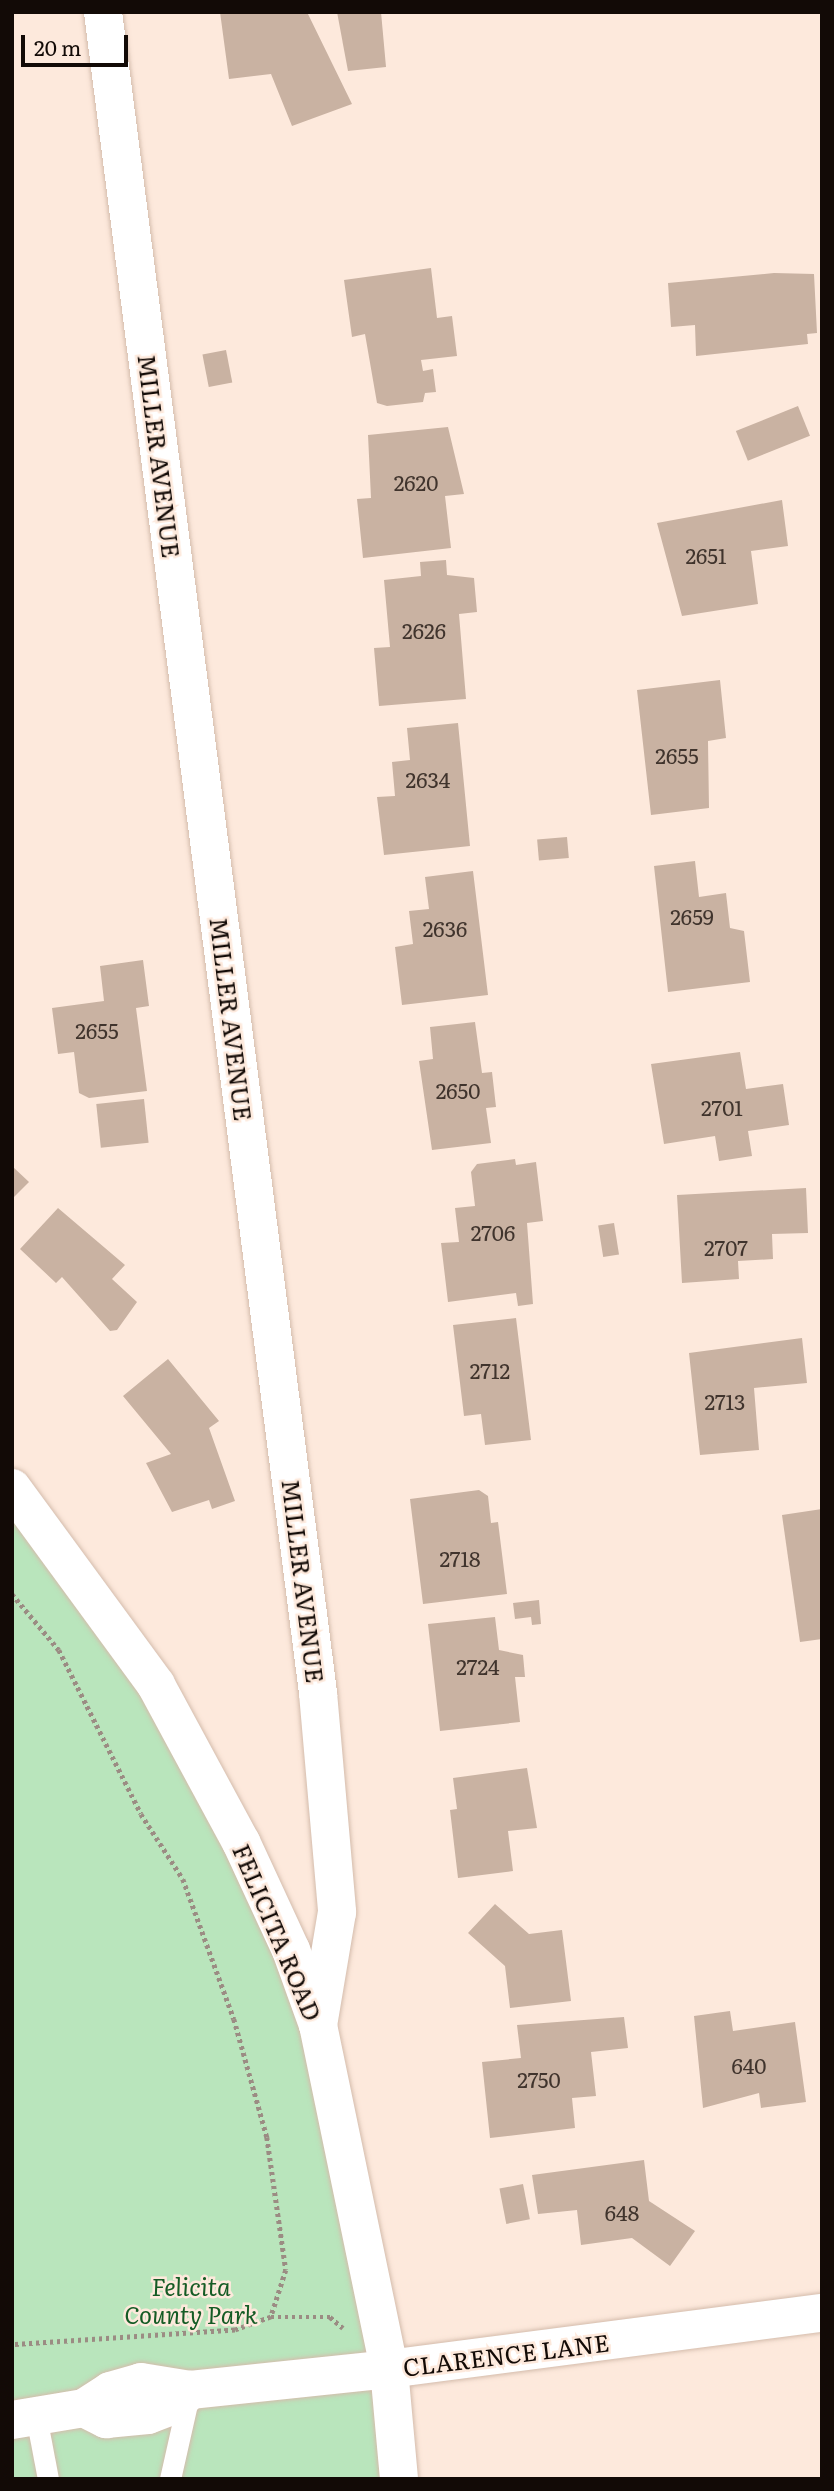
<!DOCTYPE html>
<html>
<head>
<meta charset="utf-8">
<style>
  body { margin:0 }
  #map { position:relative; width:834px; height:2491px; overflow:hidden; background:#fde9dc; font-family:Literata,serif }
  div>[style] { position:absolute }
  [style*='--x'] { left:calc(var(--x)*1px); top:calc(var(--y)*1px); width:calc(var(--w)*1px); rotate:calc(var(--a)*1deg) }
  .green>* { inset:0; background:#b9e5bc }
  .building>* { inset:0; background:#c9b2a2; transform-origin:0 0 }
  .path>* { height:4.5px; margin-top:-2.25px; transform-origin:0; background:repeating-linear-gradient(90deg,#9b8c83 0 3.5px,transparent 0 7px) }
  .roads { filter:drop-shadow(0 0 2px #d4bcac) drop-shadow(0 0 2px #d4bcac) }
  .service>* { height:21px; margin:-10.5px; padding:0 10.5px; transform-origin:10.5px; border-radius:10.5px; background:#fff }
  .minor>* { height:38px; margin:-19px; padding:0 19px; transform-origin:19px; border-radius:19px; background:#fff }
  .tertiary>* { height:38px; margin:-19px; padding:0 19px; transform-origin:19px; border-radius:19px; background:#fff }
  .secondary>* { height:38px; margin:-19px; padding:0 19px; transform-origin:19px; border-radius:19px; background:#fff }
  span { translate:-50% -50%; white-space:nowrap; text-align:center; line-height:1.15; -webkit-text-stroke:5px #fde9dc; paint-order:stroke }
  .number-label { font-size:21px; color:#40342d }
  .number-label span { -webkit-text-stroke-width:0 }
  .street-label { font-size:24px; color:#120a06 }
  .park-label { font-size:24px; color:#145b24; font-style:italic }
  .frame { position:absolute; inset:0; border:14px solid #120a06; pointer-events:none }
  .scale { position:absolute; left:21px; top:35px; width:107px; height:32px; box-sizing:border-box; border:4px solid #120a06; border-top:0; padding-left:9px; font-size:21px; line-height:24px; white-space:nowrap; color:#120a06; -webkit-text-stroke:5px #fde9dc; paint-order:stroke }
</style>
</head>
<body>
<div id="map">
  <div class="green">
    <i style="clip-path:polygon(12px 1488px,56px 1547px,292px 1953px,399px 2479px,12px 2479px)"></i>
  </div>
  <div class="building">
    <i style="clip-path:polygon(220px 12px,307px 12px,352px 104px,292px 126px,271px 74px,229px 79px)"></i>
    <i style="clip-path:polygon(337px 12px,381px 12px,386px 67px,348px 71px)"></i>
    <i style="clip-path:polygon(431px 268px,437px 318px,452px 316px,457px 356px,421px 360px,423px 371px,433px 369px,436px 392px,425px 393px,423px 402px,387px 406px,377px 403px,365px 334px,352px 337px,344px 280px)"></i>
    <i style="clip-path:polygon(774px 273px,814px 274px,817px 333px,807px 334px,808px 344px,696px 356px,695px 325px,671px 327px,668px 283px)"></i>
    <i style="left:226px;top:350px;width:33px;height:24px;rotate:79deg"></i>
    <i style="left:798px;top:406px;width:32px;height:67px;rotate:68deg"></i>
    <i style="clip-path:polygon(448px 427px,464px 494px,445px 496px,451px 548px,363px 558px,357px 499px,371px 498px,368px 435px)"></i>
    <i style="clip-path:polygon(782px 500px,788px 546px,751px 551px,758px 604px,682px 616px,657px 523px)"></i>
    <i style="clip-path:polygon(446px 560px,447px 575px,474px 578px,477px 612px,459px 614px,466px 699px,379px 706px,374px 648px,390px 647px,384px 580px,421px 576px,420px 562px)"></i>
    <i style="clip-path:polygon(720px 680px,726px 738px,708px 741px,709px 808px,651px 815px,637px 690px)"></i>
    <i style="clip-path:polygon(458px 723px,470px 846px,384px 855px,377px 797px,395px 796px,392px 762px,410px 760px,407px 728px)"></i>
    <i style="left:567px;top:837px;width:21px;height:30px;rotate:85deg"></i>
    <i style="clip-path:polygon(695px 861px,699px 897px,726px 893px,730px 928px,744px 931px,750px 982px,668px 992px,654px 866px)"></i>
    <i style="clip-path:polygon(473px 871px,488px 995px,402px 1005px,395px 947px,413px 944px,409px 911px,429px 909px,425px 877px)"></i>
    <i style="clip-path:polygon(143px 960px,149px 1006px,136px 1008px,147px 1091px,89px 1098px,79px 1093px,74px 1052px,58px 1054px,52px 1008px,104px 1001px,100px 966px)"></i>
    <i style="clip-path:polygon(475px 1022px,482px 1073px,492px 1072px,496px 1107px,486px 1108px,491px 1143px,432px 1150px,419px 1061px,433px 1059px,430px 1027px)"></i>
    <i style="clip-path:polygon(740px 1052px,746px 1089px,783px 1084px,789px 1125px,748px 1131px,752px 1156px,719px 1161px,715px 1136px,664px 1144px,651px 1064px)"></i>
    <i style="left:144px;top:1099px;width:44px;height:48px;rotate:84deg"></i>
    <i style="clip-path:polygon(515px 1159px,516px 1165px,536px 1162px,543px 1221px,527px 1223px,533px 1304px,518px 1306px,516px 1293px,448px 1302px,441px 1243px,459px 1242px,455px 1208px,475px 1206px,471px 1172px,477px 1164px)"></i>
    <i style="clip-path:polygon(12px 1166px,29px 1182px,12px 1199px)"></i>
    <i style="clip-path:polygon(806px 1188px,808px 1233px,772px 1234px,773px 1259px,738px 1261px,739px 1279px,682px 1283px,677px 1195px)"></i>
    <i style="clip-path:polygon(58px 1208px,125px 1265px,112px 1279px,137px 1302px,117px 1330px,110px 1331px,62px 1277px,56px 1283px,20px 1249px)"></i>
    <i style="left:614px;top:1223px;width:32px;height:16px;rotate:81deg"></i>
    <i style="clip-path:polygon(516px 1318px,531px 1440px,485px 1445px,481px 1414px,464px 1416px,453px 1325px)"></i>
    <i style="clip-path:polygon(802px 1338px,807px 1383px,754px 1388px,759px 1450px,700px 1455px,689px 1353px)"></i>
    <i style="clip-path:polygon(168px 1359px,219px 1421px,209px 1428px,235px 1501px,212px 1509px,209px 1500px,172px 1512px,146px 1463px,171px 1454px,123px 1396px)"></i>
    <i style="clip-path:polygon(479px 1490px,488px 1496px,491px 1523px,498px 1522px,507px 1594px,423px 1604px,410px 1499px)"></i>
    <i style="clip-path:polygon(822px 1509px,822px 1639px,800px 1642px,782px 1515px)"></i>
    <i style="clip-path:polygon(539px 1600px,541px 1624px,532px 1625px,531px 1617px,515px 1619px,513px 1603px)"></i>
    <i style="clip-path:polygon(495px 1617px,499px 1650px,523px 1655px,525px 1677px,515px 1677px,520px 1722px,440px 1731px,428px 1624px)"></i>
    <i style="clip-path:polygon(527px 1768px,537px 1828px,508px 1831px,513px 1871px,458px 1878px,450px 1810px,457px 1809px,453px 1778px)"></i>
    <i style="clip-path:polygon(495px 1904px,529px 1934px,562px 1930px,571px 2001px,510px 2008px,505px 1966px,468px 1933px)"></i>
    <i style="clip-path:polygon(730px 2011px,733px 2031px,795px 2022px,806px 2102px,761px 2108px,759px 2093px,703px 2108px,694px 2016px)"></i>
    <i style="clip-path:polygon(624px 2017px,628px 2048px,591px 2052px,596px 2096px,572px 2098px,575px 2128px,490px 2138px,482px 2062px,521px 2058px,517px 2025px)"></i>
    <i style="clip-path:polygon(644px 2160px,649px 2201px,695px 2231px,670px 2266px,632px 2238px,581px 2245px,577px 2210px,538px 2214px,532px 2175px)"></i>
    <i style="left:523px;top:2184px;width:36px;height:24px;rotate:79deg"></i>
  </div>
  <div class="path">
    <i style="--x:12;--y:1594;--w:73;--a:50"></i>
    <i style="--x:59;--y:1650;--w:183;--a:63.4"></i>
    <i style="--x:141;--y:1814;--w:77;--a:57.1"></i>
    <i style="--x:183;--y:1879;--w:149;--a:70"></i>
    <i style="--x:234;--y:2019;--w:123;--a:74.4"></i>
    <i style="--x:267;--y:2137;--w:134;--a:81.9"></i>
    <i style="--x:286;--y:2270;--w:49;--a:107.7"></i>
    <i style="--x:271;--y:2317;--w:38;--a:160"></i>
    <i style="--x:235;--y:2330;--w:224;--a:176.2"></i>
    <i style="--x:271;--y:2317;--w:59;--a:0"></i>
    <i style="--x:330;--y:2317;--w:17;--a:40"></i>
  </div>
  <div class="roads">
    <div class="service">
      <i style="--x:36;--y:2416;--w:64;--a:79.2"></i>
      <i style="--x:170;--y:2479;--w:86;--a:-77.3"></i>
    </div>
    <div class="minor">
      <i style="--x:103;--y:12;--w:1695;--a:82.71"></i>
      <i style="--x:318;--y:1693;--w:220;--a:85"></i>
      <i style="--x:337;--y:1912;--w:115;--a:99.5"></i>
      <i style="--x:84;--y:2408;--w:25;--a:27"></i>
      <i style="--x:106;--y:2419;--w:42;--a:-5.4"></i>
      <i style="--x:148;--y:2415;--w:30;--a:-21"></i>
      <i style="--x:176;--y:2404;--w:20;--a:-45"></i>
      <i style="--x:12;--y:2420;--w:73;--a:-9.5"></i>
      <i style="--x:84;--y:2408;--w:31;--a:-33"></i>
      <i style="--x:110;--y:2391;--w:32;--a:-16"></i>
      <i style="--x:141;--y:2382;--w:50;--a:9.3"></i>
      <i style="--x:190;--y:2390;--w:200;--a:-6"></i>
    </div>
    <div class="tertiary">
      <i style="--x:389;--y:2369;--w:437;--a:-7.4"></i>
    </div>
    <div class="secondary">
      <i style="--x:12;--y:1488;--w:244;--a:53.8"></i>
      <i style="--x:156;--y:1685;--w:179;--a:61.6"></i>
      <i style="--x:241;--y:1842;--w:119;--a:65.2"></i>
      <i style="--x:291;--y:1950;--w:80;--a:70.2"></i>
      <i style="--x:318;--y:2025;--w:351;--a:78.3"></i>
      <i style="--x:389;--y:2369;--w:110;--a:84.8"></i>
    </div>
  </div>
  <div class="number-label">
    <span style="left:416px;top:482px">2620</span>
    <span style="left:706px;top:555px">2651</span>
    <span style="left:424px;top:630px">2626</span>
    <span style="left:677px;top:755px">2655</span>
    <span style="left:428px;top:779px">2634</span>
    <span style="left:692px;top:916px">2659</span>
    <span style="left:445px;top:928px">2636</span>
    <span style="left:97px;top:1030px">2655</span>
    <span style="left:458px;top:1090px">2650</span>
    <span style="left:722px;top:1107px">2701</span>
    <span style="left:493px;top:1232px">2706</span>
    <span style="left:726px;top:1247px">2707</span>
    <span style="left:490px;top:1370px">2712</span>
    <span style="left:725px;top:1401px">2713</span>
    <span style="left:460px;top:1558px">2718</span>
    <span style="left:478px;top:1666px">2724</span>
    <span style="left:749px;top:2065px">640</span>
    <span style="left:539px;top:2079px">2750</span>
    <span style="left:622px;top:2212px">648</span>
  </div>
  <div class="street-label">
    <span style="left:160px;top:456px;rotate:83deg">MILLER AVENUE</span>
    <span style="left:232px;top:1019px;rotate:83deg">MILLER AVENUE</span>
    <span style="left:304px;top:1581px;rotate:83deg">MILLER AVENUE</span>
    <span style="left:278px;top:1932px;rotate:67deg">FELICITA ROAD</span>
    <span style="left:506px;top:2354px;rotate:-7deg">CLARENCE LANE</span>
  </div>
  <div class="park-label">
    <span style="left:191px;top:2300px">Felicita<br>County Park</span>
  </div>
  <div class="frame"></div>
  <div class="scale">20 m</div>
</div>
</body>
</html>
